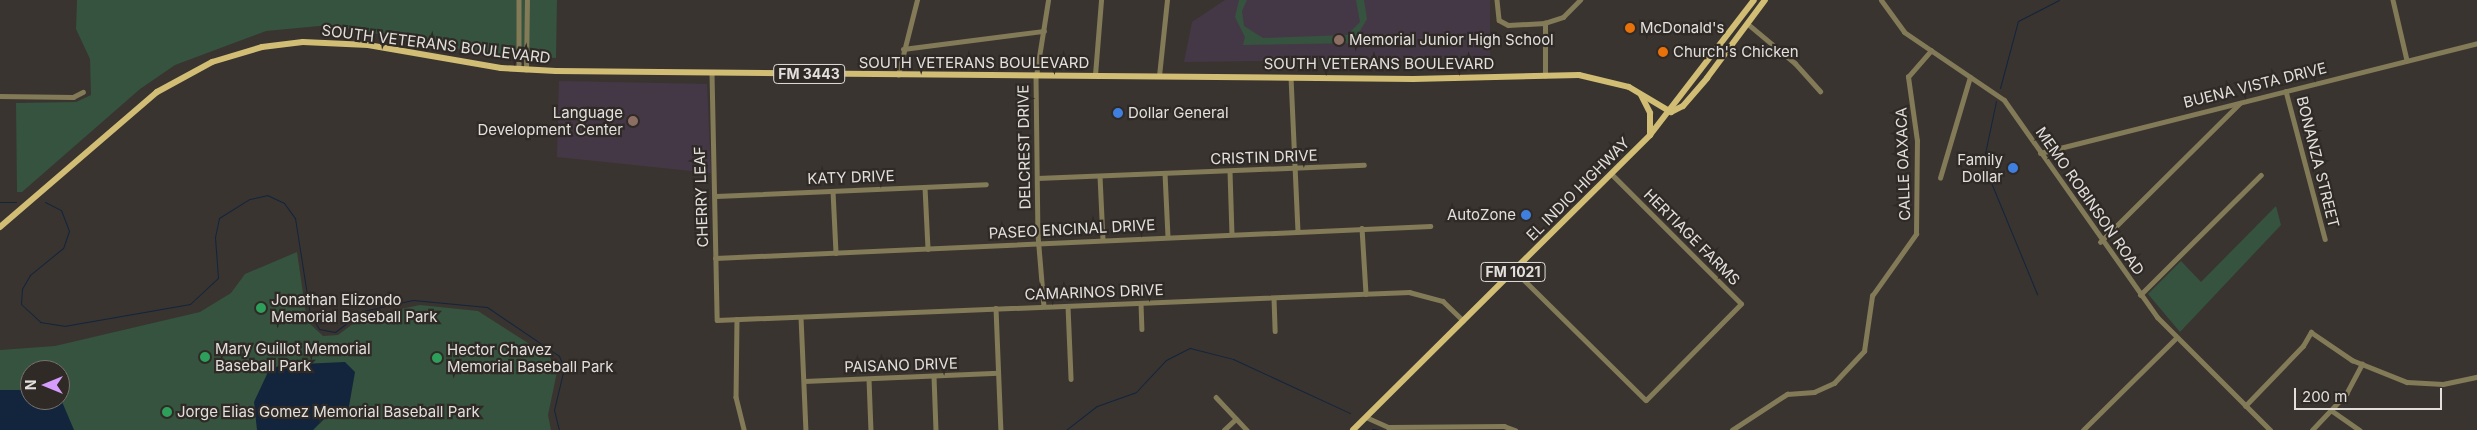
<!DOCTYPE html>
<html>
<head>
<meta charset="utf-8">
<style>
	body { margin:0 }
	#map { position:relative; width:2477px; height:430px; overflow:hidden; background:#393430; font-family:Inter,sans-serif }
	div>[style] { position:absolute }
	.education>* { inset:0; background:#453846 }
	.green>* { inset:0; background:#35533e }
	.water>* { inset:0; background:#12253d }
	.stream>* { height:1px; margin:-0.5px; padding:0 0.5px; transform-origin:0.5px; border-radius:0.5px; background:#12253d }
	.minor>* { height:4.5px; margin:-2.25px; padding:0 2.25px; transform-origin:2.25px; border-radius:2.25px; background:#837a57 }
	.tertiary>* { height:5px; margin:-2.5px; padding:0 2.5px; transform-origin:2.5px; border-radius:2.5px; background:#837a57 }
	.primary>* { height:6px; margin:-3px; padding:0 3px; transform-origin:3px; border-radius:3px; background:#d1bd74 }
	.dots>* { width:14px; height:14px; translate:-50% -50%; box-sizing:border-box; border:2px solid #2f2a26; border-radius:50% }
	span { translate:-50% -50%; white-space:nowrap; text-align:center; line-height:1.15; -webkit-text-stroke:4.5px #2f2a26; paint-order:stroke }
	.shield-label span { padding:1px 4px; background:#2f2a26; border:1px solid; border-radius:4px; -webkit-text-stroke-width:0 }
	.shield-label { font-size:14px; color:#e2dfdc; font-weight:700 }
	.poi-label { font-size:15px; color:#e2dfdc }
	.left { translate:0 -50%; text-align:left }
	.right { translate:-100% -50%; text-align:right }
	.street-label { font-size:15px; color:#e2dfdc }
	.north { position:absolute; left:20px; top:360px; width:50px; height:50px; box-sizing:border-box; background:#2f2a26; border:1px solid #77726f; border-radius:50%; rotate:270deg; font-size:14px; font-weight:700; line-height:20px; text-align:center; color:#e2dfdc }
	.north::after { content:''; display:block; margin:auto; width:18px; height:22px; background:#d59cfb; clip-path:polygon(50% 0,100% 100%,50% 72%,0 100%) }
	.scale { position:absolute; left:2294px; top:388px; width:148px; height:22px; box-sizing:border-box; border:2px solid #e2dfdc; border-top:0; padding-left:6px; font-size:15px; line-height:18px; white-space:nowrap; color:#e2dfdc; -webkit-text-stroke:4px #2f2a26; paint-order:stroke }
</style>
</head>
<body>
<div id="map">
	<div class="education">
		<div style="clip-path:polygon(1225px 0,1490px 0,1490px 58px,1184px 62px,1192px 22px)"></div>
		<div style="clip-path:polygon(559px 81px,707px 84px,711px 173px,557px 157px)"></div>
	</div>
	<div class="green">
		<div style="clip-path:polygon(77px 0,557px 0,556px 58px,478px 53px,330px 25px,266px 31px,175px 65px,140px 89px,22px 192px,17px 192px,16px 103px,76px 102px,91px 95px,90px 59px,76px 29px)"></div>
		<div style="clip-path:polygon(1239px 0,1247px 0,1242px 11px,1244px 26px,1263px 38px,1347px 35px,1360px 22px,1356px 0,1364px 0,1367px 19px,1357px 36px,1360px 43px,1243px 45px,1245px 37px,1235px 17px)"></div>
		<div style="clip-path:polygon(2276px 206px,2281px 225px,2180px 332px,2148px 294px,2181px 261px,2201px 282px)"></div>
		<div style="clip-path:polygon(evenodd,297px 252px,307px 321px,323px 336px,338px 335px,362px 317px,420px 305px,478px 311px,550px 357px,557px 372px,548px 415px,551px 430px,0 430px,0 350px,55px 346px,200px 312px,231px 293px,245px 274px,297px 252px,30px 370px,60px 370px,60px 400px,30px 400px,30px 370px)"></div>
	</div>
	<div class="water">
		<div style="clip-path:polygon(345px 362px,355px 372px,348px 412px,325px 418px,313px 430px,257px 430px,254px 402px,268px 372px,280px 365px)"></div>
		<div style="clip-path:polygon(0 390px,30px 390px,30px 400px,60px 397px,74px 430px,0 430px)"></div>
	</div>
	<div class="stream">
		<div style="left:2000px;top:88px;width:69px;rotate:-75deg"></div>
		<div style="left:2018px;top:21px;width:46px;rotate:-27.1deg"></div>
		<div style="left:1996px;top:101px;width:63px;rotate:101.8deg"></div>
		<div style="left:1983px;top:163px;width:142px;rotate:67.6deg"></div>
		<div style="left:0;top:202px;width:16px"></div>
		<div style="left:45px;top:202px;width:18px;rotate:27deg"></div>
		<div style="left:61px;top:210px;width:22px;rotate:69deg"></div>
		<div style="left:69px;top:231px;width:18px;rotate:109deg"></div>
		<div style="left:63px;top:248px;width:43px;rotate:140.7deg"></div>
		<div style="left:30px;top:275px;width:16px;rotate:120deg"></div>
		<div style="left:22px;top:289px;width:15px;rotate:94deg"></div>
		<div style="left:21px;top:304px;width:26px;rotate:43deg"></div>
		<div style="left:40px;top:322px;width:24px;rotate:9deg"></div>
		<div style="left:64px;top:326px;width:128px;rotate:-9.9deg"></div>
		<div style="left:190px;top:304px;width:38px;rotate:-43deg"></div>
		<div style="left:218px;top:278px;width:41px;rotate:-94.2deg"></div>
		<div style="left:215px;top:237px;width:19px;rotate:-78deg"></div>
		<div style="left:219px;top:218px;width:36px;rotate:-32deg"></div>
		<div style="left:250px;top:199px;width:17px;rotate:-13deg"></div>
		<div style="left:267px;top:195px;width:19px;rotate:25deg"></div>
		<div style="left:284px;top:203px;width:19px;rotate:54deg"></div>
		<div style="left:295px;top:218px;width:97px;rotate:81.1deg"></div>
		<div style="left:310px;top:314px;width:17px;rotate:59deg"></div>
		<div style="left:319px;top:329px;width:16px;rotate:11deg"></div>
		<div style="left:335px;top:332px;width:35px;rotate:-37deg"></div>
		<div style="left:363px;top:311px;width:51px;rotate:-12.4deg"></div>
		<div style="left:413px;top:300px;width:74px;rotate:5.4deg"></div>
		<div style="left:487px;top:307px;width:87px;rotate:34.2deg"></div>
		<div style="left:559px;top:356px;width:13px;rotate:67deg"></div>
		<div style="left:564px;top:368px;width:43px;rotate:103.4deg"></div>
		<div style="left:554px;top:410px;width:21px;rotate:76deg"></div>
		<div style="left:1372px;top:429px;width:8px;rotate:7deg"></div>
		<div style="left:1066px;top:430px;width:39px;rotate:-38deg"></div>
		<div style="left:1097px;top:406px;width:41px;rotate:-19.7deg"></div>
		<div style="left:1136px;top:392px;width:44px;rotate:-46.8deg"></div>
		<div style="left:1166px;top:360px;width:27px;rotate:-27deg"></div>
		<div style="left:1190px;top:348px;width:44px;rotate:14.3deg"></div>
		<div style="left:1233px;top:359px;width:129px;rotate:24.8deg"></div>
	</div>
	<div class="minor">
		<div style="left:519px;top:0;width:69px;rotate:90deg"></div>
		<div style="left:1497px;top:0;width:20px;rotate:84deg"></div>
		<div style="left:1499px;top:20px;width:10px;rotate:29deg"></div>
		<div style="left:1508px;top:25px;width:37px;rotate:-3deg"></div>
		<div style="left:1545px;top:23px;width:19px;rotate:-18deg"></div>
		<div style="left:1563px;top:17px;width:24px;rotate:-45deg"></div>
		<div style="left:2393px;top:0;width:62px;rotate:76.9deg"></div>
		<div style="left:1748px;top:24px;width:61px;rotate:39.7deg"></div>
		<div style="left:1795px;top:63px;width:38px;rotate:48deg"></div>
		<div style="left:903px;top:49px;width:142px;rotate:-7.3deg"></div>
		<div style="left:526px;top:70px;width:70px;rotate:-89.2deg"></div>
		<div style="left:712px;top:73px;width:247px;rotate:88.8deg"></div>
		<div style="left:717px;top:320px;width:693px;rotate:-2.32deg"></div>
		<div style="left:1409px;top:292px;width:35px;rotate:15deg"></div>
		<div style="left:1443px;top:301px;width:28px;rotate:44deg"></div>
		<div style="left:898px;top:75px;width:77px;rotate:-75.8deg"></div>
		<div style="left:1095px;top:75px;width:75px;rotate:-85.4deg"></div>
		<div style="left:1036px;top:76px;width:159px;rotate:89.3deg"></div>
		<div style="left:1038px;top:235px;width:71px;rotate:85.2deg"></div>
		<div style="left:1159px;top:76px;width:76px;rotate:-84deg"></div>
		<div style="left:1545px;top:76px;width:53px;rotate:-90deg"></div>
		<div style="left:1291px;top:77px;width:154px;rotate:87.4deg"></div>
		<div style="left:2286px;top:91px;width:153px;rotate:75.2deg"></div>
		<div style="left:0;top:96px;width:73px;rotate:0.8deg"></div>
		<div style="left:73px;top:97px;width:11px;rotate:-27deg"></div>
		<div style="left:2040px;top:153px;width:451px;rotate:-14.1deg"></div>
		<div style="left:1230px;top:171px;width:63px;rotate:88.2deg"></div>
		<div style="left:1165px;top:173px;width:63px;rotate:87.3deg"></div>
		<div style="left:1100px;top:176px;width:63px;rotate:87.3deg"></div>
		<div style="left:1037px;top:178px;width:327px;rotate:-2.3deg"></div>
		<div style="left:1940px;top:178px;width:105px;rotate:-73.5deg"></div>
		<div style="left:925px;top:187px;width:62px;rotate:87.2deg"></div>
		<div style="left:833px;top:191px;width:62px;rotate:87.2deg"></div>
		<div style="left:716px;top:196px;width:270px;rotate:-2.5deg"></div>
		<div style="left:1362px;top:228px;width:66px;rotate:86.5deg"></div>
		<div style="left:2100px;top:242px;width:197px;rotate:-44.8deg"></div>
		<div style="left:715px;top:258px;width:716px;rotate:-2.56deg"></div>
		<div style="left:1514px;top:270px;width:185px;rotate:44.6deg"></div>
		<div style="left:1646px;top:400px;width:135px;rotate:-45.3deg"></div>
		<div style="left:1741px;top:304px;width:184px;rotate:-135deg"></div>
		<div style="left:2140px;top:295px;width:170px;rotate:-44.8deg"></div>
		<div style="left:1274px;top:298px;width:33px;rotate:88deg"></div>
		<div style="left:1141px;top:303px;width:26px;rotate:88deg"></div>
		<div style="left:1068px;top:306px;width:73px;rotate:87.6deg"></div>
		<div style="left:996px;top:308px;width:122px;rotate:87.7deg"></div>
		<div style="left:801px;top:317px;width:113px;rotate:87.5deg"></div>
		<div style="left:737px;top:319px;width:78px;rotate:90.7deg"></div>
		<div style="left:736px;top:397px;width:34px;rotate:76deg"></div>
		<div style="left:934px;top:376px;width:54px;rotate:87.9deg"></div>
		<div style="left:869px;top:379px;width:51px;rotate:87.8deg"></div>
		<div style="left:804px;top:381px;width:194px;rotate:-2.4deg"></div>
		<div style="left:1216px;top:397px;width:45px;rotate:46.8deg"></div>
		<div style="left:2245px;top:406px;width:83px;rotate:-46deg"></div>
		<div style="left:2303px;top:346px;width:16px;rotate:-60deg"></div>
		<div style="left:2311px;top:332px;width:50px;rotate:34.3deg"></div>
		<div style="left:2352px;top:360px;width:59px;rotate:21.8deg"></div>
		<div style="left:2407px;top:382px;width:36px;rotate:3deg"></div>
		<div style="left:2443px;top:384px;width:35px;rotate:-12deg"></div>
		<div style="left:2331px;top:410px;width:35px;rotate:35deg"></div>
		<div style="left:1366px;top:417px;width:24px;rotate:24deg"></div>
		<div style="left:1388px;top:427px;width:116px;rotate:-0.5deg"></div>
		<div style="left:1504px;top:426px;width:12px;rotate:20deg"></div>
		<div style="left:1224px;top:430px;width:16px;rotate:-43deg"></div>
		<div style="left:1732px;top:430px;width:66px;rotate:-33.2deg"></div>
		<div style="left:1787px;top:394px;width:27px;rotate:-4deg"></div>
		<div style="left:1814px;top:392px;width:22px;rotate:-24deg"></div>
		<div style="left:1834px;top:383px;width:44px;rotate:-46.8deg"></div>
		<div style="left:1864px;top:351px;width:56px;rotate:-81.7deg"></div>
		<div style="left:1872px;top:296px;width:76px;rotate:-54.6deg"></div>
		<div style="left:1916px;top:234px;width:93px;rotate:-89.4deg"></div>
		<div style="left:1917px;top:141px;width:65px;rotate:-98deg"></div>
		<div style="left:1908px;top:77px;width:35px;rotate:-49deg"></div>
		<div style="left:2083px;top:430px;width:131px;rotate:-44.7deg"></div>
		<div style="left:2312px;top:430px;width:50px;rotate:-46.6deg"></div>
		<div style="left:2346px;top:394px;width:34px;rotate:-62deg"></div>
	</div>
	<div class="tertiary">
		<div style="left:1881px;top:0;width:39px;rotate:54deg"></div>
		<div style="left:1904px;top:32px;width:121px;rotate:34.2deg"></div>
		<div style="left:2004px;top:100px;width:266px;rotate:54.8deg"></div>
		<div style="left:2157px;top:317px;width:160px;rotate:45deg"></div>
		<div style="left:1036px;top:76px;width:77px;rotate:-81deg"></div>
	</div>
	<div class="primary">
		<div style="left:1641px;top:95px;width:20px;rotate:63deg"></div>
		<div style="left:1650px;top:113px;width:22px;rotate:90deg"></div>
		<div style="left:1671px;top:112px;width:13px;rotate:-27deg"></div>
		<div style="left:1683px;top:106px;width:37px;rotate:-49deg"></div>
		<div style="left:1707px;top:78px;width:97px;rotate:-53.4deg"></div>
		<div style="left:0;top:227px;width:207px;rotate:-40.7deg"></div>
		<div style="left:157px;top:92px;width:63px;rotate:-28.6deg"></div>
		<div style="left:212px;top:62px;width:52px;rotate:-16.7deg"></div>
		<div style="left:262px;top:47px;width:41px;rotate:-7deg"></div>
		<div style="left:303px;top:42px;width:65px;rotate:2.6deg"></div>
		<div style="left:368px;top:45px;width:135px;rotate:9.8deg"></div>
		<div style="left:501px;top:68px;width:55px;rotate:3.1deg"></div>
		<div style="left:556px;top:71px;width:857px;rotate:0.53deg"></div>
		<div style="left:1413px;top:79px;width:166px;rotate:-1.4deg"></div>
		<div style="left:1579px;top:75px;width:51px;rotate:13.5deg"></div>
		<div style="left:1629px;top:87px;width:49px;rotate:30.8deg"></div>
		<div style="left:1353px;top:430px;width:419px;rotate:-44.8deg"></div>
		<div style="left:1650px;top:135px;width:170px;rotate:-52.4deg"></div>
	</div>
	<div class="dots">
		<div style="left:1630px;top:28px;background:#e8710a"></div>
		<div style="left:1339px;top:40px;background:#8d6e63"></div>
		<div style="left:1663px;top:52px;background:#e8710a"></div>
		<div style="left:1118px;top:113px;background:#3f7fe0"></div>
		<div style="left:633px;top:121px;background:#8d6e63"></div>
		<div style="left:2013px;top:168px;background:#3f7fe0"></div>
		<div style="left:1526px;top:215px;background:#3f7fe0"></div>
		<div style="left:261px;top:308px;background:#2e9e5b"></div>
		<div style="left:205px;top:357px;background:#2e9e5b"></div>
		<div style="left:437px;top:358px;background:#2e9e5b"></div>
		<div style="left:167px;top:412px;background:#2e9e5b"></div>
	</div>
	<div class="shield-label">
		<span style="left:809px;top:74px">FM 3443</span>
		<span style="left:1513px;top:272px">FM 1021</span>
	</div>
	<div class="poi-label">
		<span class="left" style="left:1640px;top:28px">McDonald's</span>
		<span class="left" style="left:1349px;top:40px">Memorial Junior High School</span>
		<span class="left" style="left:1673px;top:52px">Church's Chicken</span>
		<span class="right" style="left:623px;top:121px">Language<br>Development Center</span>
		<span class="left" style="left:1128px;top:113px">Dollar General</span>
		<span class="right" style="left:2003px;top:168px">Family<br>Dollar</span>
		<span class="right" style="left:1516px;top:215px">AutoZone</span>
		<span class="left" style="left:271px;top:308px">Jonathan Elizondo<br>Memorial Baseball Park</span>
		<span class="left" style="left:215px;top:357px">Mary Guillot Memorial<br>Baseball Park</span>
		<span class="left" style="left:447px;top:358px">Hector Chavez<br>Memorial Baseball Park</span>
		<span class="left" style="left:177px;top:412px">Jorge Elias Gomez Memorial Baseball Park</span>
	</div>
	<div class="street-label">
		<span style="left:436px;top:44px;rotate:7deg">SOUTH VETERANS BOULEVARD</span>
		<span style="left:974px;top:63px">SOUTH VETERANS BOULEVARD</span>
		<span style="left:1379px;top:64px">SOUTH VETERANS BOULEVARD</span>
		<span style="left:2255px;top:85px;rotate:-14deg">BUENA VISTA DRIVE</span>
		<span style="left:1024px;top:147px;rotate:-91deg">DELCREST DRIVE</span>
		<span style="left:1264px;top:157px;rotate:-2deg">CRISTIN DRIVE</span>
		<span style="left:2318px;top:162px;rotate:76deg">BONANZA STREET</span>
		<span style="left:1903px;top:164px;rotate:-92deg">CALLE OAXACA</span>
		<span style="left:851px;top:177px;rotate:-2deg">KATY DRIVE</span>
		<span style="left:1578px;top:189px;rotate:-45deg">EL INDIO HIGHWAY</span>
		<span style="left:701px;top:197px;rotate:-92deg">CHERRY LEAF</span>
		<span style="left:2090px;top:201px;rotate:55deg">MEMO ROBINSON ROAD</span>
		<span style="left:1072px;top:229px;rotate:-3deg">PASEO ENCINAL DRIVE</span>
		<span style="left:1692px;top:237px;rotate:45deg">HERTIAGE FARMS</span>
		<span style="left:1094px;top:292px;rotate:-2deg">CAMARINOS DRIVE</span>
		<span style="left:901px;top:365px;rotate:-2deg">PAISANO DRIVE</span>
	</div>
	<div class="north">N</div>
	<div class="scale">200 m</div>
</div>
</body>
</html>
